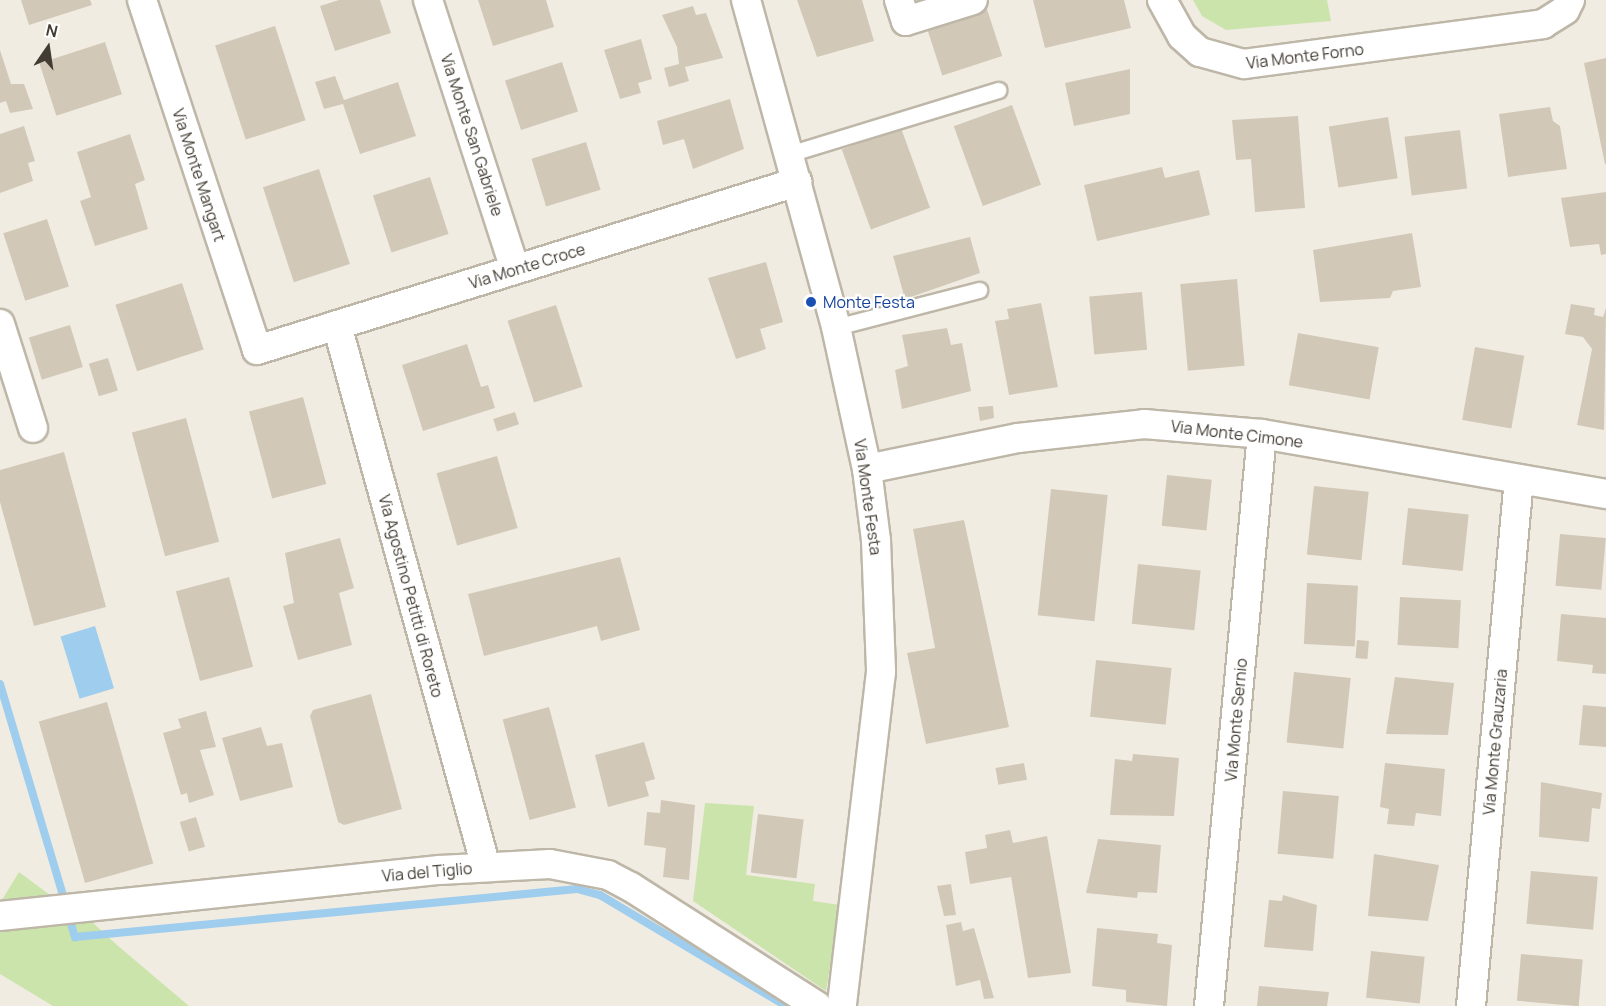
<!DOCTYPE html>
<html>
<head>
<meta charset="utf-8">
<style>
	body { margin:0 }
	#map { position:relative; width:1606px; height:1006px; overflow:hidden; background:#f1ece2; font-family:Manrope,sans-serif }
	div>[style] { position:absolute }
	.green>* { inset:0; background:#cbe4ab }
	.water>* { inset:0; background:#9fcded; transform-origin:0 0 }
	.stream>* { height:8px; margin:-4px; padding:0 4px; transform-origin:4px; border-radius:4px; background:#9fcded }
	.building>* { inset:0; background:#d2c8b8; transform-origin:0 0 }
	.roads { filter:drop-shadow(2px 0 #beb7a8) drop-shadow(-2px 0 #beb7a8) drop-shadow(0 2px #beb7a8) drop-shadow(0 -2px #beb7a8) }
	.service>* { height:15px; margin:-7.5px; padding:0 7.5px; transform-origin:7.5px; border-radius:7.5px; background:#fff }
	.minor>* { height:28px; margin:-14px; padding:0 14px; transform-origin:14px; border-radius:14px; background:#fff }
	.dots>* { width:16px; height:16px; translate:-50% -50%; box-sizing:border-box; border:3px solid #fff; border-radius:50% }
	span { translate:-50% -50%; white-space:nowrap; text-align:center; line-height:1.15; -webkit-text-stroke:4.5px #fff; paint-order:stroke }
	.street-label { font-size:16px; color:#423c33 }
	.transit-label { font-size:16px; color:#164399 }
	.left { translate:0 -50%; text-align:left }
	.north { position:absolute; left:18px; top:18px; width:60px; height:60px; -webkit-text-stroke:4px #fff; paint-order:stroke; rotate:13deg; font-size:16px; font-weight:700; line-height:24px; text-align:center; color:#423c33 }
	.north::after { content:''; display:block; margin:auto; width:21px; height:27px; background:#423c33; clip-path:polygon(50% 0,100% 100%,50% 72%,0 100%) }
</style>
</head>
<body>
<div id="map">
	<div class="green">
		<div style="clip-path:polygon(1193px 0,1327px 0,1331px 21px,1226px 30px,1202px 16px)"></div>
		<div style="clip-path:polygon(705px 803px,754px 806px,746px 875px,815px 884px,813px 901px,840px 905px,826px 991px,693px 901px)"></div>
		<div style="clip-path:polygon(19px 872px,54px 898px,0 903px)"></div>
		<div style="clip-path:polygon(92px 922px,117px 945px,189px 1006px,53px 1006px,0 974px,0 929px)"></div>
	</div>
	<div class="water">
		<div style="left:95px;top:626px;width:65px;height:36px;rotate:73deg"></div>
	</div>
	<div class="stream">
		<div style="left:0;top:684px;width:224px;rotate:73.4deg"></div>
		<div style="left:71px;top:924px;width:14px;rotate:73deg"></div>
		<div style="left:75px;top:937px;width:504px;rotate:-5.46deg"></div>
		<div style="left:577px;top:889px;width:24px;rotate:15deg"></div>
		<div style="left:600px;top:895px;width:217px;rotate:30.8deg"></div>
	</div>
	<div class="building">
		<div style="clip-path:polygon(21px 0,90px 0,92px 5px,29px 25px)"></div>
		<div style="clip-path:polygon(339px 0,380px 0,391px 33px,335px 51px,320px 6px)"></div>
		<div style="clip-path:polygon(478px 0,546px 0,554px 27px,493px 46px)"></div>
		<div style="clip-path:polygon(797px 0,862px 0,874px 41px,817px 57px)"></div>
		<div style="left:984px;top:0;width:59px;height:63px;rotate:72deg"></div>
		<div style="clip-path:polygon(1033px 0,1124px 0,1131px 28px,1045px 48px)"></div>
		<div style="clip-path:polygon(693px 6px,696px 15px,706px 13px,723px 58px,685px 67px,689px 81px,669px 87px,664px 68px,679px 64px,677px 47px,662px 15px)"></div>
		<div style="left:275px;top:26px;width:99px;height:63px;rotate:72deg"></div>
		<div style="clip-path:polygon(641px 39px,652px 79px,638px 83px,641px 93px,620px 99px,604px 50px)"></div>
		<div style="left:105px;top:42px;width:55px;height:69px;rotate:72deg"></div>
		<div style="clip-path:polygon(0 50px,11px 84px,24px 84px,33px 109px,10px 113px,6px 101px,0 103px)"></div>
		<div style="clip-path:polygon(1606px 58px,1606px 164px,1605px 164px,1584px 63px)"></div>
		<div style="left:562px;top:62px;width:52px;height:60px;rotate:72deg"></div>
		<div style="clip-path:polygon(1130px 69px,1130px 114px,1074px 126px,1065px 83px)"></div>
		<div style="clip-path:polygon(335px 76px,344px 100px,398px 82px,416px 136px,360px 154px,343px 104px,324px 109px,315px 82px)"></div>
		<div style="clip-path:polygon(730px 99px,744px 149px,693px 169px,684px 139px,663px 145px,657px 121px)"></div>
		<div style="left:1012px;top:105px;width:85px;height:62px;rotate:70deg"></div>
		<div style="clip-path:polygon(1550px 107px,1553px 121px,1560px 126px,1567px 169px,1508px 177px,1499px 114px)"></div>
		<div style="clip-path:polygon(1298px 116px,1305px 208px,1255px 212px,1251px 159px,1236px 160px,1232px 120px)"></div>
		<div style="left:1388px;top:117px;width:62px;height:60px;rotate:81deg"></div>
		<div style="clip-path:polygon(24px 126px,35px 161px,28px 163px,33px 181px,0 193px,0 134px)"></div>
		<div style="left:901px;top:128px;width:85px;height:63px;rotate:70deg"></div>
		<div style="left:1460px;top:130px;width:59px;height:56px;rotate:83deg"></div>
		<div style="clip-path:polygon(130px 134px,145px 180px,135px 184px,148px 229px,95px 246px,80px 201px,91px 197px,77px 152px)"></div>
		<div style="left:586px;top:142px;width:50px;height:57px;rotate:73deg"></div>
		<div style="clip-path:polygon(1162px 167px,1165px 178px,1199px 170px,1210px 215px,1097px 241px,1084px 185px)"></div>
		<div style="left:319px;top:169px;width:100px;height:59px;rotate:72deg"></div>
		<div style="left:430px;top:177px;width:60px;height:60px;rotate:72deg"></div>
		<div style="clip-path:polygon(1606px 192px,1606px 254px,1601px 255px,1599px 244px,1570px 247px,1561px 198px)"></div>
		<div style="left:47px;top:219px;width:71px;height:46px;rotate:72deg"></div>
		<div style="clip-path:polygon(1412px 233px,1421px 287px,1393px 291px,1390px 298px,1320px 302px,1313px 250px)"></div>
		<div style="clip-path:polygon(970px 237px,980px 273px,905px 299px,893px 256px)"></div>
		<div style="clip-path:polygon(766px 262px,783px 322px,760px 329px,766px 349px,736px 359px,708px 278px)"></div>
		<div style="left:1237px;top:279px;width:87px;height:57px;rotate:85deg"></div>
		<div style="left:182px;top:283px;width:70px;height:70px;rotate:72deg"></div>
		<div style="left:1142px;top:292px;width:58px;height:53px;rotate:85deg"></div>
		<div style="clip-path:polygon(1041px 303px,1058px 387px,1009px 395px,995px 321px,1009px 319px,1007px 309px)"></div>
		<div style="clip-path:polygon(1571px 304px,1595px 308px,1594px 315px,1603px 317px,1606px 308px,1604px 430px,1577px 425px,1592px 349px,1583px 337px,1565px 334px)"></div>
		<div style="left:556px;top:305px;width:86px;height:51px;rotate:72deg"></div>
		<div style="left:70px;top:325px;width:44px;height:43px;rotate:73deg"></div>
		<div style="clip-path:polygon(947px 328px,951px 345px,962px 343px,971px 391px,902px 409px,895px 370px,908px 366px,902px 335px)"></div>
		<div style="left:1298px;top:333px;width:82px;height:53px;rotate:10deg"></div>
		<div style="clip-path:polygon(467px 344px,481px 387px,488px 385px,495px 408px,423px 431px,402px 365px)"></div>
		<div style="left:1475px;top:347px;width:50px;height:74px;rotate:10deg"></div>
		<div style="left:108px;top:358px;width:34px;height:20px;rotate:73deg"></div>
		<div style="left:303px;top:397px;width:90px;height:56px;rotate:75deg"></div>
		<div style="clip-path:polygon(993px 406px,994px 418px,980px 421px,978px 407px)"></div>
		<div style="left:515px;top:412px;width:13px;height:23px;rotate:72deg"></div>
		<div style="left:186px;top:418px;width:128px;height:56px;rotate:75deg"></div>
		<div style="clip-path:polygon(64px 452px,106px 607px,34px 626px,0 502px,0 470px)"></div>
		<div style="left:497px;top:456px;width:75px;height:63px;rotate:74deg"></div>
		<div style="left:1167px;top:475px;width:45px;height:51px;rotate:6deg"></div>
		<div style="left:1314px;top:486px;width:55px;height:69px;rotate:6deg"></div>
		<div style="left:1051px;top:489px;width:57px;height:127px;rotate:6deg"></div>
		<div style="left:1408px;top:508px;width:61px;height:57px;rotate:6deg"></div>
		<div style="clip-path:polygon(964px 520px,1009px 727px,926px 744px,907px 653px,935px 648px,913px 529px)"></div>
		<div style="left:1560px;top:534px;width:46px;height:52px;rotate:5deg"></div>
		<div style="clip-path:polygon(340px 538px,354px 588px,339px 593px,352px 645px,298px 660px,283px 606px,294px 603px,285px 553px)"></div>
		<div style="clip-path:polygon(620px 557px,640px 630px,601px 641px,597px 626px,484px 656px,468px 594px)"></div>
		<div style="left:1138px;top:564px;width:63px;height:60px;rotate:6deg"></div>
		<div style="left:229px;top:577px;width:93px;height:55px;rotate:75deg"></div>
		<div style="left:1307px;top:583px;width:51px;height:61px;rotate:3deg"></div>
		<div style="left:1400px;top:597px;width:61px;height:48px;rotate:3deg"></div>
		<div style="clip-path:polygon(1561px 614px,1606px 618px,1606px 674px,1592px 673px,1593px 665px,1557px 661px)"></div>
		<div style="left:1357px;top:640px;width:12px;height:18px;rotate:5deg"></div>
		<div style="left:1096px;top:660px;width:76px;height:57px;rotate:6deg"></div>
		<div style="left:1294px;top:672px;width:57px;height:71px;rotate:6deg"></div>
		<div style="clip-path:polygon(1395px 677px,1454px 683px,1448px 735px,1386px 734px)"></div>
		<div style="clip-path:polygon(371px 694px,402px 809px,344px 825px,338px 822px,310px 716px,313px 710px)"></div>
		<div style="left:107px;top:702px;width:168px;height:71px;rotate:74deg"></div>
		<div style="clip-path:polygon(1583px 705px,1606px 707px,1606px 747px,1579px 745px)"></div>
		<div style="left:549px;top:707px;width:104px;height:48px;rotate:75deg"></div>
		<div style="clip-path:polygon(206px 711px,216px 747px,200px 750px,214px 795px,189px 803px,187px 793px,181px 795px,163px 733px,181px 728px,178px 719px)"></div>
		<div style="clip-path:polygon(261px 727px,267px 746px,282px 743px,293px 787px,240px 801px,222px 738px)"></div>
		<div style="clip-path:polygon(644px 742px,655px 779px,645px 782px,649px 796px,608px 807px,595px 755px)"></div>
		<div style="clip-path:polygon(1133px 754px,1179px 758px,1174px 816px,1110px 815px,1115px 759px,1132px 761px)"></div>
		<div style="left:1024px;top:763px;width:17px;height:29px;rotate:80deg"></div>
		<div style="clip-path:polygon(1385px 763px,1445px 769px,1441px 816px,1416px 813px,1414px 826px,1387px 824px,1389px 809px,1380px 807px)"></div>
		<div style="clip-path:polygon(1541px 782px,1602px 793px,1600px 809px,1592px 808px,1589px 842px,1539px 837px)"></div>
		<div style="left:1283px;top:791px;width:56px;height:63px;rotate:5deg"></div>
		<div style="clip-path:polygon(661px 800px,695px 805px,689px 880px,663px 877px,666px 848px,644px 845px,647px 812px,660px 813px)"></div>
		<div style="left:758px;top:814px;width:46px;height:59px;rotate:7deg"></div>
		<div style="left:196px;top:817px;width:31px;height:17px;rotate:73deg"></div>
		<div style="clip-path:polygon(1010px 830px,1013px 843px,1047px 836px,1071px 973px,1028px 978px,1011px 877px,970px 884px,965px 852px,987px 848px,985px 835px)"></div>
		<div style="clip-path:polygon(1098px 839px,1161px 845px,1157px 893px,1138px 892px,1137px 898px,1086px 893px)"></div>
		<div style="clip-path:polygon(1374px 854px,1439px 865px,1428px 921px,1368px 916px)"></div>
		<div style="left:1531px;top:871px;width:67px;height:53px;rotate:5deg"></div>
		<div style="clip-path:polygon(951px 884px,956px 915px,944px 916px,937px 886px)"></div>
		<div style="clip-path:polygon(1283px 895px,1317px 905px,1313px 951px,1264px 947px,1269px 900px,1282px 901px)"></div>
		<div style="clip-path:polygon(961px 922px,963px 931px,974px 928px,994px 998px,984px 999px,980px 980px,956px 986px,946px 925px)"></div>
		<div style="clip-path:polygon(1097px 928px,1158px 934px,1157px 943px,1172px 945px,1167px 1006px,1126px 1002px,1126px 990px,1092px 986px)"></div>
		<div style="left:1371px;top:951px;width:54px;height:47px;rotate:6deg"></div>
		<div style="left:1521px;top:954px;width:62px;height:47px;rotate:5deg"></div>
		<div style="clip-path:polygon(1259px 986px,1329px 992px,1327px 1006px,1257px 1006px)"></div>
	</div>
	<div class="roads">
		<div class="service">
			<div style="left:789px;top:154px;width:219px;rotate:-17deg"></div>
			<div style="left:836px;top:327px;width:148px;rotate:-14.5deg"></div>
		</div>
		<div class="minor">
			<div style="left:142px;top:0;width:368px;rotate:71.8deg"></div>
			<div style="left:257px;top:350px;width:566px;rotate:-17.28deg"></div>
			<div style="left:428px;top:0;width:283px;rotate:72.1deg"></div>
			<div style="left:746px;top:0;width:339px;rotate:74.6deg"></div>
			<div style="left:836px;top:327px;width:145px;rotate:77.7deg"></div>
			<div style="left:867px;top:469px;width:72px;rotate:82.8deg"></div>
			<div style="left:876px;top:540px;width:132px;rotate:87.8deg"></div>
			<div style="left:881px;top:672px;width:336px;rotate:96.7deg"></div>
			<div style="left:899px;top:0;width:22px;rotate:72deg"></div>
			<div style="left:906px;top:21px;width:70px;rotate:-17.4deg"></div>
			<div style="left:1162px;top:0;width:41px;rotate:60.9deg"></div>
			<div style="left:1182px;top:36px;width:24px;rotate:42deg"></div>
			<div style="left:1200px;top:52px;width:46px;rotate:15.3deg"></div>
			<div style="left:1244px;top:64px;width:302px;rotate:-7.6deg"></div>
			<div style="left:1543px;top:24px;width:26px;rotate:-32deg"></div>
			<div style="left:1565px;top:10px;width:11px;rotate:-63deg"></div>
			<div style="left:0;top:324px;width:109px;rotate:72.4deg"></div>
			<div style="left:337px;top:325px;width:562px;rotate:74.63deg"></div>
			<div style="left:867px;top:469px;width:154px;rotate:-11.6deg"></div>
			<div style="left:1018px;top:438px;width:127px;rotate:-6.3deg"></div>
			<div style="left:1144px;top:424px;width:118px;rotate:4.8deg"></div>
			<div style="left:1262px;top:434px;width:349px;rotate:9.9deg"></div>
			<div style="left:0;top:916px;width:442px;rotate:-6deg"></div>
			<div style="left:440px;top:870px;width:110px;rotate:-3.1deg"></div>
			<div style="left:550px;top:864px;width:59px;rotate:10.7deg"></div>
			<div style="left:608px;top:875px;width:26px;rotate:28deg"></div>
			<div style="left:631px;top:887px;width:221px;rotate:32.6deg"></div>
			<div style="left:1209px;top:1006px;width:574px;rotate:-84.71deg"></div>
			<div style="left:1471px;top:1006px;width:529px;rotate:-84.8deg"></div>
		</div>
	</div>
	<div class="dots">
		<div style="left:811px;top:302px;background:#1a4fb4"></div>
	</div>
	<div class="street-label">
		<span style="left:1305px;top:56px;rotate:-7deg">Via Monte Forno</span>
		<span style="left:472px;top:135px;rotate:72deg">Via Monte San Gabriele</span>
		<span style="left:199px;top:175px;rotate:72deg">Via Monte Mangart</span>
		<span style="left:527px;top:266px;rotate:-17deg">Via Monte Croce</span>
		<span style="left:1237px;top:434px;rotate:7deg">Via Monte Cimone</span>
		<span style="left:868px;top:497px;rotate:82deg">Via Monte Festa</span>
		<span style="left:411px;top:596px;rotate:75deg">Via Agostino Petitti di Roreto</span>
		<span style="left:1236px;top:720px;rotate:-85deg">Via Monte Sernio</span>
		<span style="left:1495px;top:742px;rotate:-85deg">Via Monte Grauzaria</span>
		<span style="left:427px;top:872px;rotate:-5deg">Via del Tiglio</span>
	</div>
	<div class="transit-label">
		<span class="left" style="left:823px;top:302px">Monte Festa</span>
	</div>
	<div class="north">N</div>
</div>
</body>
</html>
